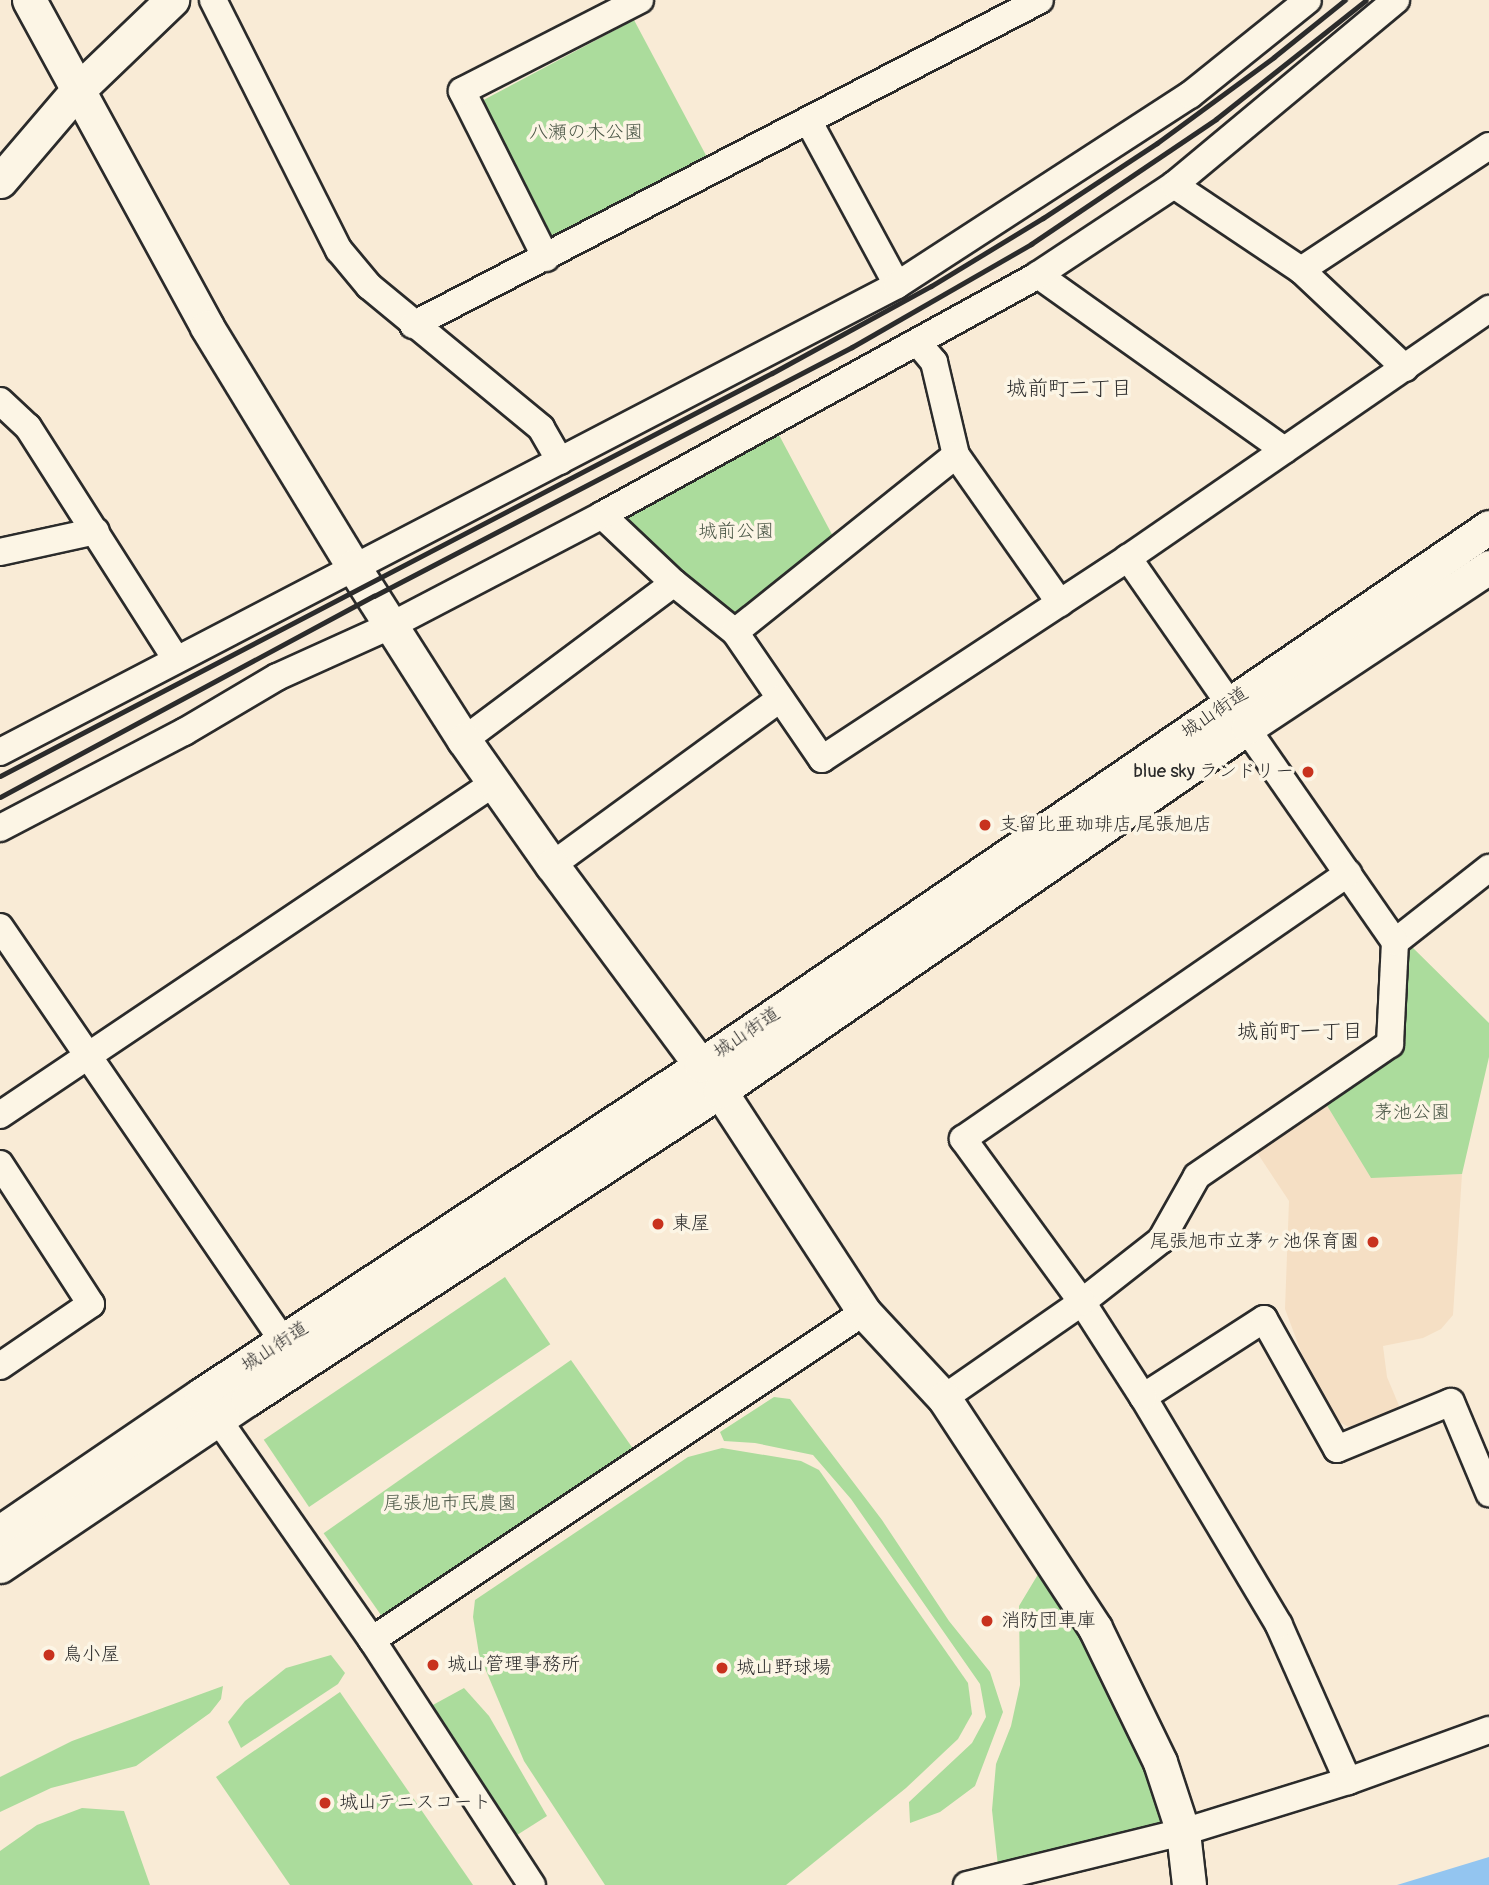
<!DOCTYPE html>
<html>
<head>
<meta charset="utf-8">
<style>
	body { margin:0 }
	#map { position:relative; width:1489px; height:1885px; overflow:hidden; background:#f9ebd6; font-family:Pangolin,"Klee One",sans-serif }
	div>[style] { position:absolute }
	.built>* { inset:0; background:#f5dfc4 }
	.green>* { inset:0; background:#abdc9c; transform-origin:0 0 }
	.water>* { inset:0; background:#93c5f0 }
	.roads { filter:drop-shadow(2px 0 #2b2b2b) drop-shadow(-2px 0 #2b2b2b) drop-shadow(0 2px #2b2b2b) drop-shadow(0 -2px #2b2b2b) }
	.minor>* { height:26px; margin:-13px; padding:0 13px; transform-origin:13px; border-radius:13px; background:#fcf5e5 }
	.tertiary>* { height:33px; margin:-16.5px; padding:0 16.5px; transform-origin:16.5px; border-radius:16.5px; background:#fcf5e5 }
	.rail>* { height:5px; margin:-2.5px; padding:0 2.5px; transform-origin:2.5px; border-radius:2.5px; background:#2b2b2b }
	.dots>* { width:19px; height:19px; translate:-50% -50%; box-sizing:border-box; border:4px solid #fcf5e5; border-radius:50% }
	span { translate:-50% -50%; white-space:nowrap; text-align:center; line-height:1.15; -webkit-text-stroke:7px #fcf5e5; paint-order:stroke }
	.park-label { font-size:19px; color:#4b5747 }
	.street-label { font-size:19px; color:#2b2b2b }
	.poi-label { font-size:19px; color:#2b2b2b }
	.right { translate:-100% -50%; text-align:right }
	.left { translate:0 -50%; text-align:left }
	.neighbourhood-label { font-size:21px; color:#2b2b2b }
</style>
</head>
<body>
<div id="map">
	<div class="built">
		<div style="clip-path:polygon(1323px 1099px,1371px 1177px,1462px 1174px,1453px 1315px,1441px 1329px,1423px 1338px,1383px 1346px,1387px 1377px,1400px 1408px,1349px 1427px,1337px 1421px,1303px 1357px,1285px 1309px,1289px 1201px,1252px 1145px)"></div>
	</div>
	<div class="green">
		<div style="left:634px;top:20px;width:157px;height:178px;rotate:62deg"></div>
		<div style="clip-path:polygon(779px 435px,835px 540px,732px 617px,617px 517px)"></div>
		<div style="clip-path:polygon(1408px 943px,1489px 1023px,1489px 1057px,1462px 1174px,1371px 1178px,1323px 1099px,1400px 1043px)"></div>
		<div style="left:505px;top:1277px;width:81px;height:291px;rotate:56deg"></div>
		<div style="left:571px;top:1360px;width:107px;height:302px;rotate:55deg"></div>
		<div style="clip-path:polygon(774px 1397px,790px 1399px,882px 1520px,949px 1621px,990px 1672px,1003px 1712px,975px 1786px,940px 1812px,910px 1823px,909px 1802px,972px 1743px,986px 1717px,980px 1684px,851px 1499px,813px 1455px,755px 1443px,724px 1441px,720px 1432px)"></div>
		<div style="clip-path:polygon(722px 1448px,801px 1461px,819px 1470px,968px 1683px,972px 1714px,958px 1739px,906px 1788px,786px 1885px,605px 1885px,524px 1761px,479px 1654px,473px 1617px,475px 1600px,688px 1457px)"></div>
		<div style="clip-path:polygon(1040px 1571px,1073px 1615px,1143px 1755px,1165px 1821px,998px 1866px,992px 1810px,996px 1764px,1011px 1726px,1020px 1685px,1019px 1606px)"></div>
		<div style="clip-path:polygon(331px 1655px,345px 1673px,338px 1684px,241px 1748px,228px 1722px,245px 1701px,286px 1668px)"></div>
		<div style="clip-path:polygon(223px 1686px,221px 1699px,210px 1713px,136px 1766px,51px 1788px,0 1812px,0 1777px,72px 1741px)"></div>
		<div style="clip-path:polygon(464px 1688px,489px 1716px,547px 1816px,517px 1835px,431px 1706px)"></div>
		<div style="clip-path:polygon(340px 1692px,473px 1885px,290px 1885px,216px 1777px)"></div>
		<div style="clip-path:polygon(82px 1808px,124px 1811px,150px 1885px,0 1885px,0 1851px,37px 1825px)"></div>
	</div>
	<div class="water">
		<div style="clip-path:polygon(1489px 1857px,1489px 1885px,1397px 1885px)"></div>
	</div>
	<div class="roads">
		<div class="minor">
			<div style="left:213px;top:0;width:280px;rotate:63.3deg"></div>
			<div style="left:339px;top:250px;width:47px;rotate:50.2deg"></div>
			<div style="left:369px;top:286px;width:223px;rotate:39.5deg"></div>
			<div style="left:541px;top:428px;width:38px;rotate:60deg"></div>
			<div style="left:809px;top:122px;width:185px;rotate:61.6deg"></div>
			<div style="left:1174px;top:185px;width:153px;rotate:33.8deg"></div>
			<div style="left:1301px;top:270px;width:143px;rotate:43.3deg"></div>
			<div style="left:546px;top:258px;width:187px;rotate:-116.7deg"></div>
			<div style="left:462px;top:91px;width:200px;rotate:-27.1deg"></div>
			<div style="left:1301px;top:270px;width:225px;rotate:-33.4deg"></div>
			<div style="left:1038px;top:275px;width:302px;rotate:35.4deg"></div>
			<div style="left:413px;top:325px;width:706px;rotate:-27.4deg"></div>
			<div style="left:918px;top:343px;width:25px;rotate:50deg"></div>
			<div style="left:934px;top:362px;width:96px;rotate:76.7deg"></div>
			<div style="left:956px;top:455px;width:181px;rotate:54.9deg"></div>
			<div style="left:0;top:401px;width:38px;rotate:43deg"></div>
			<div style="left:28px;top:427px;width:274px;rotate:57.5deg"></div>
			<div style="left:602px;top:515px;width:99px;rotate:43.4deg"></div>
			<div style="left:674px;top:583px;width:78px;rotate:38.8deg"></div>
			<div style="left:735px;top:632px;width:154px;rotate:55.6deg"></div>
			<div style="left:822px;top:759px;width:366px;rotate:-33.3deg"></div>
			<div style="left:1128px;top:558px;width:439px;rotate:-34.6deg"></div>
			<div style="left:0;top:552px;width:98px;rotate:-12.3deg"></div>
			<div style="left:735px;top:632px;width:283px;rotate:-38.7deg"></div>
			<div style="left:464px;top:740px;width:262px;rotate:-36.8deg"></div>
			<div style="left:0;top:752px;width:1011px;rotate:-27.5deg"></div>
			<div style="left:897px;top:285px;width:349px;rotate:-33deg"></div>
			<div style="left:1190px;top:95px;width:151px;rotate:-38.8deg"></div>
			<div style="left:0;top:828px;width:208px;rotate:-27.6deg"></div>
			<div style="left:184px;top:732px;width:108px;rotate:-30.6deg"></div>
			<div style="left:277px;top:677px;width:126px;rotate:-24.3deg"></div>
			<div style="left:392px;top:625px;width:237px;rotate:-27.6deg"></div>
			<div style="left:602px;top:515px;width:498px;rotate:-28.8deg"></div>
			<div style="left:1038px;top:275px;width:163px;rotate:-33.5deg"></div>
			<div style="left:1174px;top:185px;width:289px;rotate:-39.8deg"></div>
			<div style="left:552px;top:865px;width:282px;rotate:-36.1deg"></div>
			<div style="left:0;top:927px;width:501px;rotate:55.64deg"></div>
			<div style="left:1395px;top:942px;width:120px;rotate:-38.2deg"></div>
			<div style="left:0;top:1115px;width:595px;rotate:-33.9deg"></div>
			<div style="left:0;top:1164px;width:167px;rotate:57deg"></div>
			<div style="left:91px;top:1304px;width:110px;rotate:145.7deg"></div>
			<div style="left:1143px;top:1397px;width:144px;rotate:-32.8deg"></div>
			<div style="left:1264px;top:1319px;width:149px;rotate:60.7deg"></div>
			<div style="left:1337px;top:1449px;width:123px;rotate:-22.4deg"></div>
			<div style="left:1451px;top:1402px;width:99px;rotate:67.3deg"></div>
			<div style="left:944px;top:1398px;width:168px;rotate:-34.8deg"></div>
			<div style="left:1082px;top:1302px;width:100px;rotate:-38.1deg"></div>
			<div style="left:1161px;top:1240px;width:73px;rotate:-60.6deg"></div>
			<div style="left:1197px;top:1176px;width:234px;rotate:-34.4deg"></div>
			<div style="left:1390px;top:1044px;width:102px;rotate:-87.2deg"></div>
			<div style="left:1395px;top:942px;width:468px;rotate:-124.8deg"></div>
			<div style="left:208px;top:1405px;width:287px;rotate:55.1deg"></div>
			<div style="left:372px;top:1640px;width:293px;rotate:56.9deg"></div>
			<div style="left:372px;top:1640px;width:591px;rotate:-33.69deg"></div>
			<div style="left:1348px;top:1781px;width:171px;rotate:-113.9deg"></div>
			<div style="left:1279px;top:1625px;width:265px;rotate:-120.8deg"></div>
			<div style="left:1143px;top:1397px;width:113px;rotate:-122.7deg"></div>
			<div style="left:1082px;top:1302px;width:202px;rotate:-126.1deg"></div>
			<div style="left:963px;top:1139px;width:468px;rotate:-34.6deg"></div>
			<div style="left:967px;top:1885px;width:222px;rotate:-13.8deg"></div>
			<div style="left:1183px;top:1832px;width:173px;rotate:-17.2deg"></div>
			<div style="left:1348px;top:1781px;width:150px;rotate:-19.9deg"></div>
		</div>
		<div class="tertiary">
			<div style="left:29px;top:0;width:372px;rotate:61.4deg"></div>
			<div style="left:207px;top:327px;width:280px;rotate:58.6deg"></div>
			<div style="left:353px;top:566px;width:206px;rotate:57.5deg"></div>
			<div style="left:464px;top:740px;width:153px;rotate:54.9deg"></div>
			<div style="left:552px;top:865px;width:282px;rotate:53.4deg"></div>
			<div style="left:720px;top:1091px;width:264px;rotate:56.9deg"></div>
			<div style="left:864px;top:1312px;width:117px;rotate:47.1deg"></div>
			<div style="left:944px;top:1398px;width:275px;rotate:56.7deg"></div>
			<div style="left:1095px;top:1628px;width:149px;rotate:64.1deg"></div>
			<div style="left:1160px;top:1762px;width:74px;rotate:71.8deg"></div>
			<div style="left:1183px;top:1832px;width:53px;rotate:83.5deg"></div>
			<div style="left:0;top:181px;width:118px;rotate:-49.5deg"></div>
			<div style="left:77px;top:91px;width:132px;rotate:-43.8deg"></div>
			<div style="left:0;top:1532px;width:243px;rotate:-34.3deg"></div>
			<div style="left:201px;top:1395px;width:599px;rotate:-33.42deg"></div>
			<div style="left:701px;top:1065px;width:954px;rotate:-34.32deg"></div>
			<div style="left:0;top:1566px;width:299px;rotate:-34deg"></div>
			<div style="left:248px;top:1399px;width:564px;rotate:-33.13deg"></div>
			<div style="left:720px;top:1091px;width:641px;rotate:-34.58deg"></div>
			<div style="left:1248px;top:727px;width:289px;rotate:-33.6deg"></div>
		</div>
	</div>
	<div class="rail">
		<div style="left:0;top:776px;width:871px;rotate:-27.57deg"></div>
		<div style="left:772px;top:373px;width:181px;rotate:-28.7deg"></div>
		<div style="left:931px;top:286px;width:131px;rotate:-31.3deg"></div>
		<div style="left:1043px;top:218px;width:136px;rotate:-33.3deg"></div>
		<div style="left:1157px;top:143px;width:145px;rotate:-36.3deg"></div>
		<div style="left:1274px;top:57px;width:91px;rotate:-38.8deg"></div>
		<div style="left:0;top:797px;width:425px;rotate:-28.3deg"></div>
		<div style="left:374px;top:596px;width:539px;rotate:-27.52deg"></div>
		<div style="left:852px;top:347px;width:207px;rotate:-29.9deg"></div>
		<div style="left:1031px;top:244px;width:223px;rotate:-34deg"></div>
		<div style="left:1216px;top:119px;width:191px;rotate:-38.4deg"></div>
	</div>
	<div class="dots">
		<div style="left:1308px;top:772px;background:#c8321e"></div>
		<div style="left:985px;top:825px;background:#c8321e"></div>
		<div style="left:658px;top:1224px;background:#c8321e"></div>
		<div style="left:1373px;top:1242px;background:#c8321e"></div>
		<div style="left:987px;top:1621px;background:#c8321e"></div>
		<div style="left:49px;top:1655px;background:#c8321e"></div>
		<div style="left:433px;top:1665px;background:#c8321e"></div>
		<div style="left:722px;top:1668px;background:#c8321e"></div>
		<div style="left:325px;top:1803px;background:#c8321e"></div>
	</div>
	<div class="park-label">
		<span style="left:586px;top:133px">八瀬の木公園</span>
		<span style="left:736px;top:532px">城前公園</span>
		<span style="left:1412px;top:1113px">茅池公園</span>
		<span style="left:450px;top:1504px">尾張旭市民農園</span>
	</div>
	<div class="street-label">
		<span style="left:1215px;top:713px;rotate:-34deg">城山街道</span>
		<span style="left:747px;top:1033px;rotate:-34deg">城山街道</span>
		<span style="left:275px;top:1347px;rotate:-33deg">城山街道</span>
	</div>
	<div class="poi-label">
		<span class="right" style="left:1294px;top:772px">blue sky ランドリー</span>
		<span class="left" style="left:999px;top:825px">支留比亜珈琲店 尾張旭店</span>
		<span class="left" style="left:672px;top:1224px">東屋</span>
		<span class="right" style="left:1359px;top:1242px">尾張旭市立茅ヶ池保育園</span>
		<span class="left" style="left:1001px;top:1621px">消防団車庫</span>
		<span class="left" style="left:63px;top:1655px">鳥小屋</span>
		<span class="left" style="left:447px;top:1665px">城山管理事務所</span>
		<span class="left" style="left:736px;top:1668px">城山野球場</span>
		<span class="left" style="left:339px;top:1803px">城山テニスコート</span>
	</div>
	<div class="neighbourhood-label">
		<span style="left:1069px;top:389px">城前町二丁目</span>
		<span style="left:1300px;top:1032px">城前町一丁目</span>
	</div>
</div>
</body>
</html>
